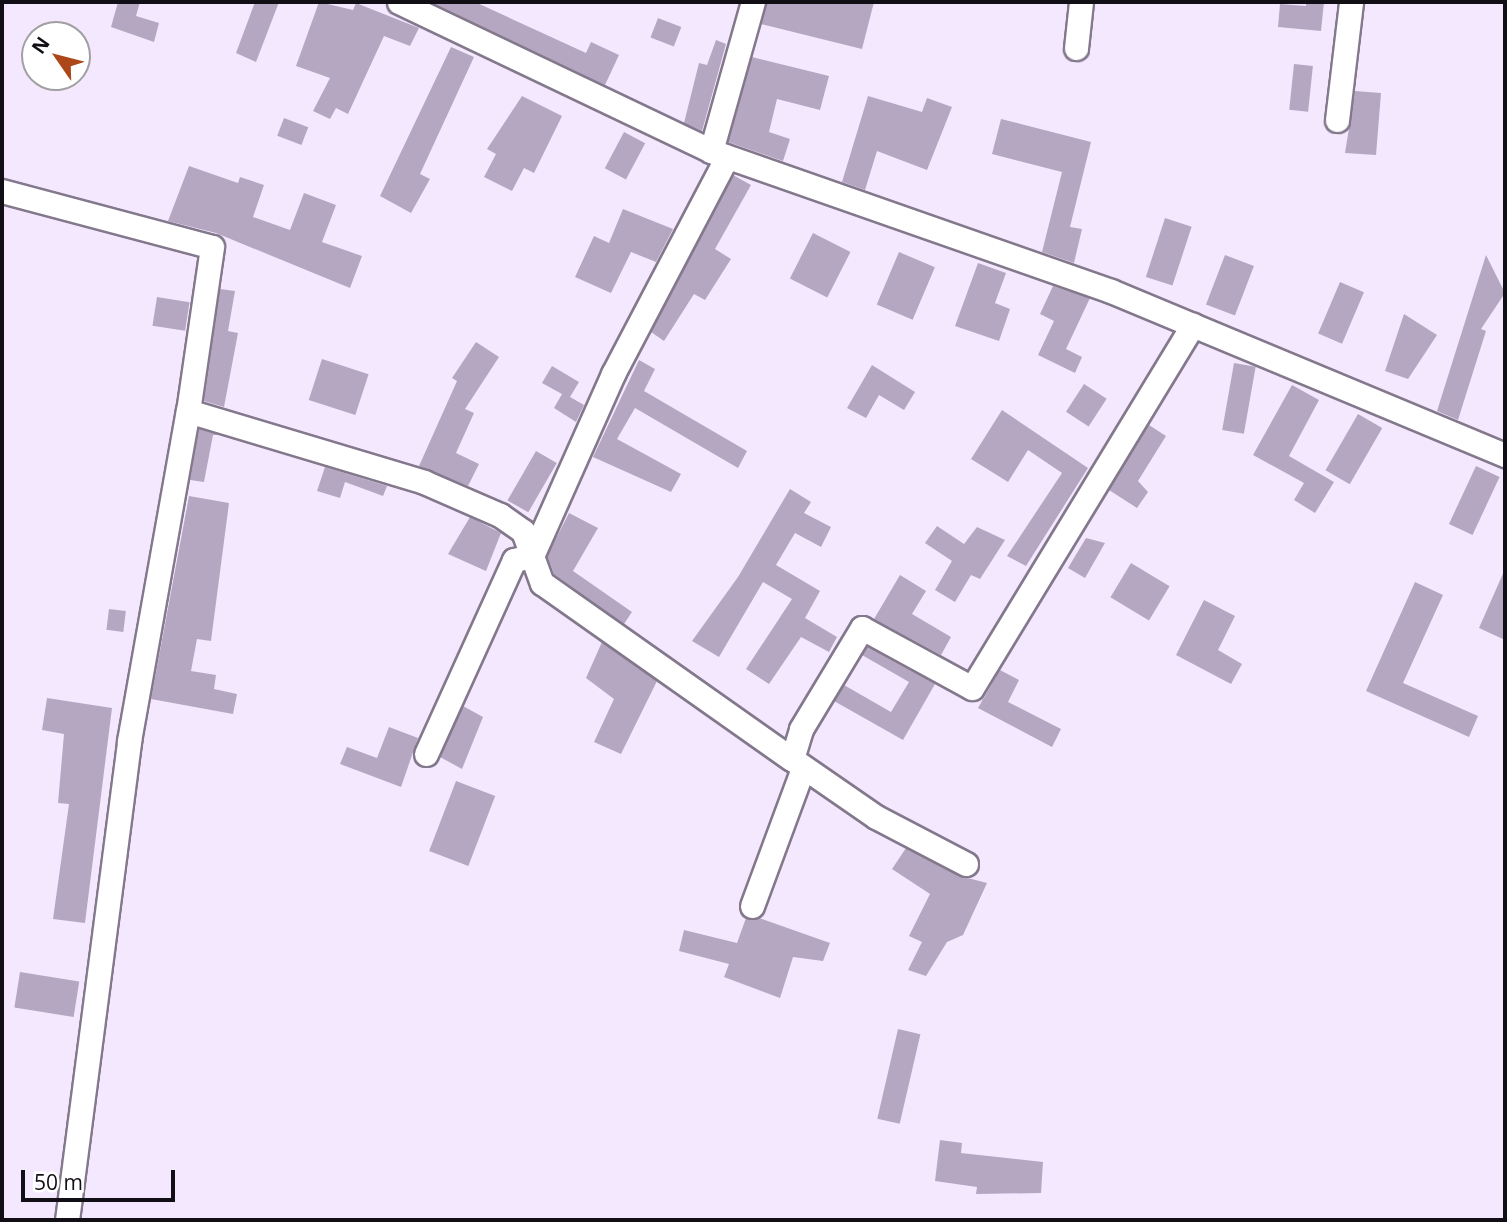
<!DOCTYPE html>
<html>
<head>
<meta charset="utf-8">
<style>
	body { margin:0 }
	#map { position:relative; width:1507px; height:1222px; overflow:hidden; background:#f4e8ff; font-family:"Open Sans",sans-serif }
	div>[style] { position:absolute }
	.building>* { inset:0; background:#b5a7c1; transform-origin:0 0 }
	.roads { filter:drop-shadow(2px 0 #83788c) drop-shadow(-2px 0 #83788c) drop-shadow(0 2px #83788c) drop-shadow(0 -2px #83788c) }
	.street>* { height:23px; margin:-11.5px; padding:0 11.5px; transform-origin:11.5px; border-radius:11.5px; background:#fff }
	span { translate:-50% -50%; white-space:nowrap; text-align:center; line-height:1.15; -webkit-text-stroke:5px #fff; paint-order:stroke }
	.frame { position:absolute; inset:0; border:4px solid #120e15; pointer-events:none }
	.north { position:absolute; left:21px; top:21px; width:70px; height:70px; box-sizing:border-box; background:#fff; border:2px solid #a09fa1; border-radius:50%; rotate:305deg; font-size:19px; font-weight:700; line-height:28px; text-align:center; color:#120e15 }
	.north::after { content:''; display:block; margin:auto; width:24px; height:32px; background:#ac4719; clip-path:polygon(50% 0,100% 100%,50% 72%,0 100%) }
	.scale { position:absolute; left:21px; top:1170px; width:154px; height:32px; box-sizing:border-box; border:4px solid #120e15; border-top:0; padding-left:9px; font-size:21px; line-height:24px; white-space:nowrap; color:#120e15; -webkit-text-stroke:5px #fff; paint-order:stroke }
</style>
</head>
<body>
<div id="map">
	<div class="building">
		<div style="clip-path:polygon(118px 2px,140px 2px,136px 16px,159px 23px,154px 42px,111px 27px)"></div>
		<div style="clip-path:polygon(255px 2px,279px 2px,256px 62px,236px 53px)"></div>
		<div style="clip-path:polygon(319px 2px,353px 10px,356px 3px,419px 28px,410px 46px,384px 36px,348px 114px,336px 108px,330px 119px,313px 111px,330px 78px,296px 66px)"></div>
		<div style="clip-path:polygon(431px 2px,475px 2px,586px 53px,591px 42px,619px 55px,605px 85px)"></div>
		<div style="clip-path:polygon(767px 2px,874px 2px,862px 49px,761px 24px)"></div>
		<div style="clip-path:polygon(1306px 2px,1324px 2px,1321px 31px,1278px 27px,1280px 4px,1306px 6px)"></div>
		<div style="left:658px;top:18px;width:25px;height:21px;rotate:21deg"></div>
		<div style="clip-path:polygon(716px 40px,726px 44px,702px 131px,684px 123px,699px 63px,707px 65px)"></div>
		<div style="clip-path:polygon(451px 47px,474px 57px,420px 174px,430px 179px,411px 213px,380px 196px)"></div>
		<div style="clip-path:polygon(752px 57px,829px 76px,820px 110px,777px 99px,769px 132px,790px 139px,783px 161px,728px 142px)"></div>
		<div style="left:1294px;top:64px;width:19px;height:46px;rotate:6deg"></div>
		<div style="clip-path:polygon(1355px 91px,1381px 93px,1376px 155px,1345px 153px)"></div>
		<div style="clip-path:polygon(522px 96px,562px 116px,534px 173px,524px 168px,512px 191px,484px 177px,496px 154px,487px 149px)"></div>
		<div style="clip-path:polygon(868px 96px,922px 112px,927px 98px,952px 107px,927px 170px,877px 151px,865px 190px,842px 182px)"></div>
		<div style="left:284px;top:118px;width:26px;height:19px;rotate:21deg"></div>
		<div style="clip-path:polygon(1001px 119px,1091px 142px,1070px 227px,1082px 229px,1074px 263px,1042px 252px,1062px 172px,992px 154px)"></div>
		<div style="left:624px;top:132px;width:24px;height:41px;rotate:28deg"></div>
		<div style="clip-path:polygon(189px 166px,238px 183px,240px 177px,264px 185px,253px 217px,290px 230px,304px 193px,336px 205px,322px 242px,362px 256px,350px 288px,216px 233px,168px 221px)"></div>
		<div style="clip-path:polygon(733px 175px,751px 185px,715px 249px,731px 259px,705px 300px,694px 294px,664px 341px,651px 332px)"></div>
		<div style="clip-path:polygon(623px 209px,673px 229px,656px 262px,631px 252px,611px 293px,575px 277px,594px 236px,609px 243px)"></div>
		<div style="left:1165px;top:218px;width:28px;height:62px;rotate:18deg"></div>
		<div style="left:813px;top:233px;width:42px;height:51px;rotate:27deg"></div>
		<div style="left:899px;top:252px;width:39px;height:57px;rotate:23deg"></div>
		<div style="left:1225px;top:255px;width:31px;height:53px;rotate:21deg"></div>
		<div style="clip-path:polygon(1486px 255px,1505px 293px,1481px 329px,1486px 331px,1458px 420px,1437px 411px)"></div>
		<div style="clip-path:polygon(978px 263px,1006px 273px,995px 303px,1010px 309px,999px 341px,955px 326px)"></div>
		<div style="left:1340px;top:282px;width:26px;height:56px;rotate:23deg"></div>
		<div style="clip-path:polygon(1053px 286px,1090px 298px,1066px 349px,1082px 357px,1075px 373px,1038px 355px,1054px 321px,1040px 314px)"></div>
		<div style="clip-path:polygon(220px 289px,235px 291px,228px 331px,238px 333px,224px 407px,204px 401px)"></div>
		<div style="left:157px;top:297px;width:33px;height:29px;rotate:9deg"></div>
		<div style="clip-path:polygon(1404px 314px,1437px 335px,1408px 379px,1385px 371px)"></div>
		<div style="clip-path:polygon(476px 342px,499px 357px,465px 409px,474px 413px,456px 453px,479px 464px,468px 486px,419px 466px,457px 381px,452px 378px)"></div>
		<div style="left:322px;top:359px;width:49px;height:43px;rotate:18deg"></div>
		<div style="clip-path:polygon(639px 360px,655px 369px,644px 391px,747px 451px,738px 468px,635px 408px,617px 439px,681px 474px,671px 492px,593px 457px)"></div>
		<div style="left:1234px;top:363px;width:22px;height:68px;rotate:10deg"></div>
		<div style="clip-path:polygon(872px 365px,915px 392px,904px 410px,879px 395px,866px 418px,847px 408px)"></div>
		<div style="clip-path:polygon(552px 366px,579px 382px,570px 397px,584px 405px,576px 422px,554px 408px,562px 394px,542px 383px)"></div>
		<div style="left:1084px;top:384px;width:27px;height:33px;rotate:33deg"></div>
		<div style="clip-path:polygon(1292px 385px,1319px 400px,1289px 456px,1334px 482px,1315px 513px,1294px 500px,1304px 483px,1253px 455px)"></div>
		<div style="clip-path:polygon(1002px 410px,1088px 468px,1026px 566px,1007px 556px,1062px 473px,1028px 450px,1008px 482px,971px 459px)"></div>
		<div style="left:1358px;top:414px;width:28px;height:65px;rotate:30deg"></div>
		<div style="clip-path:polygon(1149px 425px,1166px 436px,1138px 481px,1148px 492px,1137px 508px,1109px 490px)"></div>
		<div style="clip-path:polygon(199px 429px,219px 435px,213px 435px,204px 482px,190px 480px)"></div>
		<div style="left:536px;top:451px;width:24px;height:57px;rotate:30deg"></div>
		<div style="left:1476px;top:466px;width:26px;height:64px;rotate:25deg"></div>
		<div style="clip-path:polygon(325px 467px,387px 486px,383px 496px,345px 482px,340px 498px,317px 491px)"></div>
		<div style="clip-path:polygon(790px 489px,811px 502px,804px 513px,831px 527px,821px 547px,795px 533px,776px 565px,820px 591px,805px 618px,837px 637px,829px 652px,801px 637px,769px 684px,746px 669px,792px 599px,763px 582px,719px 657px,692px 641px,738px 577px)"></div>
		<div style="clip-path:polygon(189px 496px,229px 503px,211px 641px,197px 639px,191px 671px,216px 675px,214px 689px,237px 694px,233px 714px,151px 699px)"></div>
		<div style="clip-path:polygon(569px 513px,598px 528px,573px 571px,632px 612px,624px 624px,554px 574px,547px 556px)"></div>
		<div style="clip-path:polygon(470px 517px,501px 533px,486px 571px,448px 554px)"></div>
		<div style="clip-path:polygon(937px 526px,964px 544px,977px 527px,1005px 540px,980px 579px,971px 575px,955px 602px,935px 590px,952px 561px,925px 543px)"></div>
		<div style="clip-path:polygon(1086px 538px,1105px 543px,1085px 578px,1068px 568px)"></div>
		<div style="left:1131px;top:563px;width:45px;height:40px;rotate:31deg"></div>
		<div style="clip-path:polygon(1505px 569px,1505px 640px,1479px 628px)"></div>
		<div style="clip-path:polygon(900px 575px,926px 591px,912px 614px,951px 637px,941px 655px,874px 619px)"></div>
		<div style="clip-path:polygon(1415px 582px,1443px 595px,1403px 683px,1478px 716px,1469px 737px,1366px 691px)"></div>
		<div style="clip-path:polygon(1204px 600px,1235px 616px,1218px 650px,1242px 664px,1231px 684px,1176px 655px)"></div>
		<div style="left:109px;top:609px;width:17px;height:21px;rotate:7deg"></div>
		<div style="clip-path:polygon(602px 642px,657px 681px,621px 754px,594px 742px,614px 699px,586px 678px)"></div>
		<div style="clip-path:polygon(867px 647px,935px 684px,903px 740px,834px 701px,844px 685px,891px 712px,909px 682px,862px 655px)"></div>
		<div style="clip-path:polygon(1000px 670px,1019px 680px,1008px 702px,1061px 729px,1052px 747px,978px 708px)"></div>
		<div style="clip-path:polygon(47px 698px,112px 708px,85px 923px,53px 919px,69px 804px,58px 803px,64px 734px,42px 730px)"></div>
		<div style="clip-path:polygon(463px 706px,483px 717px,462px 769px,440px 757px)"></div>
		<div style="clip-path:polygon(389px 727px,418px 738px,401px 787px,340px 764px,347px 747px,377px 758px)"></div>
		<div style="left:456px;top:781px;width:42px;height:75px;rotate:21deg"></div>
		<div style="clip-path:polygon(906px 848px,960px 876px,987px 883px,963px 935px,947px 942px,926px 976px,908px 970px,922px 942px,909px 936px,930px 894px,892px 869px)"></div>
		<div style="clip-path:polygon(746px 918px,759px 918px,830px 943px,823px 961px,793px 957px,780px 998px,724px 977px,729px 964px,679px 951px,684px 930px,737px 943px)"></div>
		<div style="left:20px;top:972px;width:60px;height:36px;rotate:9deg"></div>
		<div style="left:898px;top:1029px;width:23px;height:92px;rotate:13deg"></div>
		<div style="clip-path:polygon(940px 1140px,962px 1143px,961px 1153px,1043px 1162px,1041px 1193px,976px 1194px,977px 1187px,935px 1181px)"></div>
	</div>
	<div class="roads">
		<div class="street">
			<div style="left:399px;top:2px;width:346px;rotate:25.5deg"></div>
			<div style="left:711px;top:151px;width:424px;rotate:19.3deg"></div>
			<div style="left:1111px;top:291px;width:427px;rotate:22.6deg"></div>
			<div style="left:1076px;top:48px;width:46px;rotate:-83.8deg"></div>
			<div style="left:1337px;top:120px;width:119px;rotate:-83.2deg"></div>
			<div style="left:711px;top:151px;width:155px;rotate:-74.3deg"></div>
			<div style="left:2px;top:191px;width:217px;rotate:14.9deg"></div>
			<div style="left:212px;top:247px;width:166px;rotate:98.3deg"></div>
			<div style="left:532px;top:556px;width:199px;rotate:-66deg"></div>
			<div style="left:613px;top:374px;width:245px;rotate:-62.3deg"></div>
			<div style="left:426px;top:754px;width:213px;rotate:-65.6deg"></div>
			<div style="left:514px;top:560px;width:18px;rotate:-13deg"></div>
			<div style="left:532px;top:556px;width:29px;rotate:70deg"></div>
			<div style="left:542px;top:583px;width:304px;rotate:35.2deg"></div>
			<div style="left:966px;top:864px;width:102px;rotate:-152.4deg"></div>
			<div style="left:876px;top:817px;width:102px;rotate:-145.4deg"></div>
			<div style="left:792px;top:759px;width:31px;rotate:-73deg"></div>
			<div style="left:801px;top:729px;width:118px;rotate:-58.9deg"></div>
			<div style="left:862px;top:628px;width:125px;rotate:28.6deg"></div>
			<div style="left:972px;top:688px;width:425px;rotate:-58.7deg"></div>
			<div style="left:752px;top:906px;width:147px;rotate:-69.7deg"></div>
			<div style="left:67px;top:1220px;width:483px;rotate:-82.6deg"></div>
			<div style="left:129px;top:741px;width:335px;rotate:-79.9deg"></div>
			<div style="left:188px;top:411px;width:246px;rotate:16.7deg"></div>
			<div style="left:424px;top:482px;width:83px;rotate:23.5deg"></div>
			<div style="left:500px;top:515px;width:28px;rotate:35deg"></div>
			<div style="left:523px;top:531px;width:27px;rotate:70deg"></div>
		</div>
	</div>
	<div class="frame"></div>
	<div class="north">N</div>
	<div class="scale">50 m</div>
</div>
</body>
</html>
